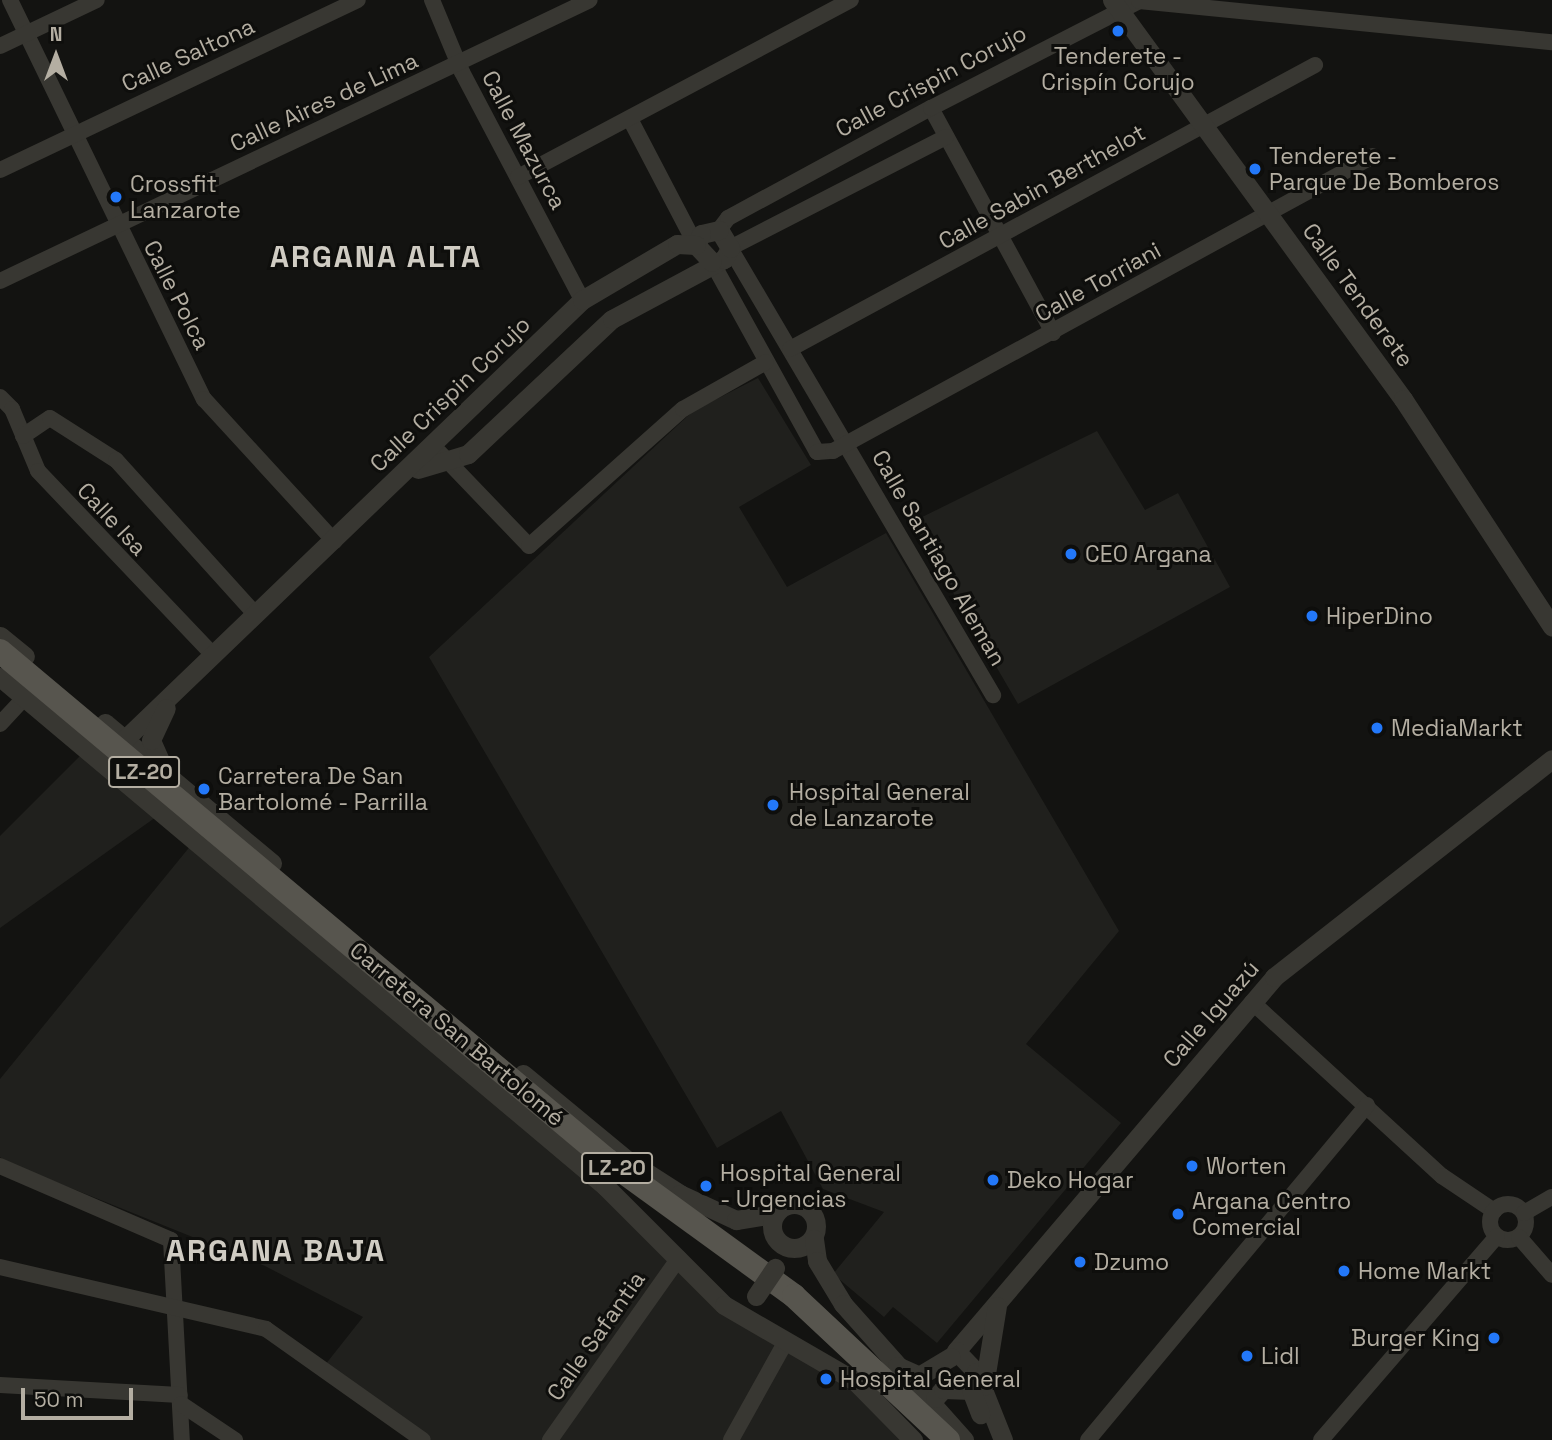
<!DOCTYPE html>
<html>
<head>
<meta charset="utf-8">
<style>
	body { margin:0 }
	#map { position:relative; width:1552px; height:1440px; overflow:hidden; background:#131311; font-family:"Space Grotesk",sans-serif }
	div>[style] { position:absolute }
	.built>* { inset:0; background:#20201d }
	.minor>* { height:16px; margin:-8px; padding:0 8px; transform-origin:8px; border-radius:8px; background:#383732 }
	.minor>.ring { margin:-8px; padding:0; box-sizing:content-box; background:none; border:16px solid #383732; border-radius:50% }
	.tertiary>* { height:19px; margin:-9.5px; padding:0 9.5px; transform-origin:9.5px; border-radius:9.5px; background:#383732 }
	.tertiary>.ring { margin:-9.5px; padding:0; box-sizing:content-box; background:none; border:19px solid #383732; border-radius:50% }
	.primary>* { height:24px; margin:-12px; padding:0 12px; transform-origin:12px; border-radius:12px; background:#57554e }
	.tertiary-bridge>* { height:19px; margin:-9.5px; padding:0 9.5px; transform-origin:9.5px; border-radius:9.5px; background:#383732 }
	.dots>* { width:19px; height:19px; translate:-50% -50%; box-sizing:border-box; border:4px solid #0e0e0c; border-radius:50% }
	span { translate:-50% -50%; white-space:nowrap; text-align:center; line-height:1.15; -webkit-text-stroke:6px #0e0e0c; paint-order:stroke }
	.shield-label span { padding:2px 5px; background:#0e0e0c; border:2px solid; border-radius:5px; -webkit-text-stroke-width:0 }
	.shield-label { font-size:21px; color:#b4aea2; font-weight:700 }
	.street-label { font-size:23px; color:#b4aea2 }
	.poi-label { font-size:23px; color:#b4aea2 }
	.left { translate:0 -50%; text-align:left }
	.right { translate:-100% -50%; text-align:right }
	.district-label { font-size:30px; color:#d0ccc3; font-weight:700; letter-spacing:2px }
	.north { position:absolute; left:21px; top:21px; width:70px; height:70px; -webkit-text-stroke:5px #0e0e0c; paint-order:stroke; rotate:0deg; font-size:19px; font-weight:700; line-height:28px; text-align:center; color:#b4aea2 }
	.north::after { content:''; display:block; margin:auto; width:24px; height:32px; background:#b4aea2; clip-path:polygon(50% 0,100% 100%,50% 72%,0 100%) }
	.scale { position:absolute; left:21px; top:1388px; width:112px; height:32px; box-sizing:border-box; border:4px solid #b4aea2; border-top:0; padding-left:9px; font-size:21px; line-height:24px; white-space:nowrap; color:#b4aea2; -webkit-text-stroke:5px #0e0e0c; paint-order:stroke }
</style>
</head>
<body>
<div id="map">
	<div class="built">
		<div style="clip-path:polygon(758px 378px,811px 465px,739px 507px,787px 587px,886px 533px,1119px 931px,1026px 1044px,1121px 1123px,937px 1343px,893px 1307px,884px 1317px,833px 1274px,884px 1212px,823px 1189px,781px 1111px,717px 1148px,429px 657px,693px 411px)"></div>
		<div style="clip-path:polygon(1097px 431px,1145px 510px,1178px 493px,1230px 587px,1018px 704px,912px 522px)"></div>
		<div style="clip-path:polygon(84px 752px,156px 817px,0 928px,0 836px)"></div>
		<div style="clip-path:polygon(192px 844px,571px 1164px,754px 1329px,849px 1382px,909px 1440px,431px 1440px,325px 1365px,363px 1317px,265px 1266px,6px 1162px,0 1157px,0 1079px)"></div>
	</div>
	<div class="minor">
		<div style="left:10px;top:0;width:444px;rotate:64.1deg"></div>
		<div style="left:204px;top:399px;width:193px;rotate:47.5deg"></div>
		<div style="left:432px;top:0;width:78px;rotate:67.4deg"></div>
		<div style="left:462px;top:72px;width:258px;rotate:62.2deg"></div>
		<div style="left:0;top:46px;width:107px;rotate:-25.4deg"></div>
		<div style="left:931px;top:108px;width:256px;rotate:61.5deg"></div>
		<div style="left:630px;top:119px;width:142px;rotate:62.4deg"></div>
		<div style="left:0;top:170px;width:396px;rotate:-25.4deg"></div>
		<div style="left:518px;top:177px;width:377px;rotate:-28deg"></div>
		<div style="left:719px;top:230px;width:15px;rotate:-53deg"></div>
		<div style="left:728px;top:218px;width:231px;rotate:-28.5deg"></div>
		<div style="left:931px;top:108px;width:234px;rotate:-27.2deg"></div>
		<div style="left:1139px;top:1px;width:415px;rotate:5.7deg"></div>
		<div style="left:730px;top:248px;width:519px;rotate:59.53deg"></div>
		<div style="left:730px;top:248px;width:243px;rotate:-27.2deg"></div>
		<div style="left:712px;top:262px;width:217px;rotate:61.1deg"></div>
		<div style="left:817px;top:452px;width:16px;rotate:-4deg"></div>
		<div style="left:833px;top:451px;width:615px;rotate:-28.65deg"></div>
		<div style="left:0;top:281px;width:653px;rotate:-25.47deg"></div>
		<div style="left:790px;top:349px;width:597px;rotate:-28.41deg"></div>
		<div style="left:0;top:397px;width:17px;rotate:45deg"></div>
		<div style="left:12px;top:409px;width:67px;rotate:67.2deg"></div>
		<div style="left:38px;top:471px;width:255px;rotate:46.4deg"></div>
		<div style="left:23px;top:436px;width:32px;rotate:-34deg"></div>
		<div style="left:50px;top:418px;width:78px;rotate:32.5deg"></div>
		<div style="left:116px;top:460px;width:209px;rotate:47.9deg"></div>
		<div style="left:439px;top:452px;width:130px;rotate:46.2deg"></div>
		<div style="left:529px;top:546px;width:206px;rotate:-41.7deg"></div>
		<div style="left:683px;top:409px;width:95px;rotate:-29.5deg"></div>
		<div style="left:0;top:724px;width:35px;rotate:-47deg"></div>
		<div style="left:1252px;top:1002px;width:258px;rotate:42.5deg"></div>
		<div style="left:1442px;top:1176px;width:63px;rotate:33.9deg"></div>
		<div style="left:0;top:1166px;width:186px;rotate:23.4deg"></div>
		<div style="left:171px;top:1240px;width:200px;rotate:86.9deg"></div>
		<div class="ring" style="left:1490px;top:1204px;width:20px;height:20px"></div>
		<div style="left:1524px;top:1213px;width:32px;rotate:-30deg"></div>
		<div style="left:1519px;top:1237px;width:50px;rotate:49deg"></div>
		<div style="left:0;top:1267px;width:273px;rotate:13.1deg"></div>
		<div style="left:266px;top:1329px;width:192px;rotate:35.3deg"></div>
		<div style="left:0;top:1385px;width:180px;rotate:3.2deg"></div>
		<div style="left:181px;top:1404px;width:65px;rotate:33.7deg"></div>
		<div style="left:550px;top:1440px;width:223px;rotate:-54.7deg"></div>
		<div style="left:731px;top:1440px;width:113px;rotate:-60.9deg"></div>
		<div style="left:1088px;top:1440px;width:436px;rotate:-50.2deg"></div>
		<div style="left:1321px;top:1440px;width:269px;rotate:-49.2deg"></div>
	</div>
	<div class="tertiary">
		<div style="left:1112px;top:0;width:494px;rotate:53.9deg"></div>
		<div style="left:1403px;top:399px;width:272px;rotate:56.8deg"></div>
		<div style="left:418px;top:469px;width:52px;rotate:-16.7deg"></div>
		<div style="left:468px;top:454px;width:197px;rotate:-43.2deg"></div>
		<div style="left:612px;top:319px;width:127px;rotate:-28.2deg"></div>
		<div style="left:724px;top:259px;width:13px;rotate:-61deg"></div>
		<div style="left:730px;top:248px;width:21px;rotate:-121deg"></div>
		<div style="left:719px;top:230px;width:18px;rotate:167deg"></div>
		<div style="left:701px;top:234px;width:12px;rotate:114deg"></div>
		<div style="left:696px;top:245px;width:23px;rotate:47deg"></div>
		<div style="left:0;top:636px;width:32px;rotate:39deg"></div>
		<div style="left:0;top:677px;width:791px;rotate:40.07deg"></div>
		<div style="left:605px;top:1186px;width:168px;rotate:45deg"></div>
		<div style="left:724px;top:1305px;width:151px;rotate:30.1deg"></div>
		<div style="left:855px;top:1381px;width:83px;rotate:45.5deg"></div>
		<div style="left:105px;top:723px;width:218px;rotate:40deg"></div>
		<div style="left:125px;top:739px;width:634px;rotate:-43.85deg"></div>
		<div style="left:582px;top:300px;width:110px;rotate:-30.5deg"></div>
		<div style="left:677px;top:244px;width:19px;rotate:3deg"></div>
		<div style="left:162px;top:765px;width:27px;rotate:-114deg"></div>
		<div style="left:151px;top:740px;width:35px;rotate:-65deg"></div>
		<div style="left:523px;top:1074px;width:135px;rotate:39.6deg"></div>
		<div style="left:627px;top:1160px;width:63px;rotate:32.7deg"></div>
		<div style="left:680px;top:1194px;width:62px;rotate:24.9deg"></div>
		<div style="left:736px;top:1220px;width:39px;rotate:-9deg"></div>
		<div class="ring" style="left:772px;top:1204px;width:25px;height:25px"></div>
		<div style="left:814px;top:1239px;width:22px;rotate:82deg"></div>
		<div style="left:817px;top:1261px;width:50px;rotate:58.8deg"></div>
		<div style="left:843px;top:1304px;width:182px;rotate:48.3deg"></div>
		<div style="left:956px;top:1351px;width:491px;rotate:-49.6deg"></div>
		<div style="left:1274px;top:977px;width:353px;rotate:-38.1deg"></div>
		<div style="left:956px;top:1351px;width:29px;rotate:46deg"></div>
		<div style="left:976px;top:1372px;width:73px;rotate:68.3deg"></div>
		<div style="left:897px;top:1366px;width:24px;rotate:24deg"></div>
		<div style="left:919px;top:1376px;width:37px;rotate:-31deg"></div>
		<div style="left:984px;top:1386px;width:81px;rotate:-80.8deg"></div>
		<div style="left:935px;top:1398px;width:12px;rotate:-48deg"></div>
		<div style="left:943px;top:1389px;width:28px;rotate:2deg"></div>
		<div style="left:971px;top:1390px;width:26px;rotate:69deg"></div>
	</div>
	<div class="primary">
		<div style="left:0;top:651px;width:792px;rotate:39.98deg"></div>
		<div style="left:607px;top:1160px;width:231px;rotate:36deg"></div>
		<div style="left:794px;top:1296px;width:211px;rotate:43.1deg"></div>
	</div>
	<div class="tertiary-bridge">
		<div style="left:756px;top:1296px;width:34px;rotate:-56deg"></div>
	</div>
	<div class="dots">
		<div style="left:1118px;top:31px;background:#2378f9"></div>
		<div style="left:1255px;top:169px;background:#2378f9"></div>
		<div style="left:116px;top:197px;background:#2378f9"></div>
		<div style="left:1071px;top:554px;background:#2378f9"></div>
		<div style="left:1312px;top:616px;background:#2378f9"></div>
		<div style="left:1377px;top:728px;background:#2378f9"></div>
		<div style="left:204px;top:789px;background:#2378f9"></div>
		<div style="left:773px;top:805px;background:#2378f9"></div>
		<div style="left:1192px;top:1166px;background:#2378f9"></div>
		<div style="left:993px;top:1180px;background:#2378f9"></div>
		<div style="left:706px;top:1186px;background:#2378f9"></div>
		<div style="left:1178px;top:1214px;background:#2378f9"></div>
		<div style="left:1080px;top:1262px;background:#2378f9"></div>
		<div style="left:1344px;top:1271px;background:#2378f9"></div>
		<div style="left:1494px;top:1338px;background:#2378f9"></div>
		<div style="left:1247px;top:1356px;background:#2378f9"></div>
		<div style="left:826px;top:1379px;background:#2378f9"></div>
	</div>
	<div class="shield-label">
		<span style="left:144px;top:772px">LZ-20</span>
		<span style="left:617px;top:1168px">LZ-20</span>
	</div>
	<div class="street-label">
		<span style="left:188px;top:55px;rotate:-25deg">Calle Saltona</span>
		<span style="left:931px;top:81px;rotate:-28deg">Calle Crispin Corujo</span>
		<span style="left:324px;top:102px;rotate:-25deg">Calle Aires de Lima</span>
		<span style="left:524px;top:140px;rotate:62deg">Calle Mazurca</span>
		<span style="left:1042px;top:187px;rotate:-29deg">Calle Sabin Berthelot</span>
		<span style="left:1098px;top:282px;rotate:-29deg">Calle Torriani</span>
		<span style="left:177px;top:295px;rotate:63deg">Calle Polca</span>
		<span style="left:1358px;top:295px;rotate:54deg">Calle Tenderete</span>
		<span style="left:450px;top:394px;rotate:-44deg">Calle Crispin Corujo</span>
		<span style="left:112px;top:519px;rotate:47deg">Calle Isa</span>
		<span style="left:939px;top:558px;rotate:60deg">Calle Santiago Aleman</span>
		<span style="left:1211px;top:1014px;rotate:-49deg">Calle Iguazú</span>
		<span style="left:457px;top:1034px;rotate:40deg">Carretera San Bartolomé</span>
		<span style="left:596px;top:1336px;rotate:-55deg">Calle Safantia</span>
	</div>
	<div class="poi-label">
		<span style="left:1118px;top:69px">Tenderete -<br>Crispín Corujo</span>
		<span class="left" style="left:1269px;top:169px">Tenderete -<br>Parque De Bomberos</span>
		<span class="left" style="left:130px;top:197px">Crossfit<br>Lanzarote</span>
		<span class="left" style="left:1085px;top:554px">CEO Argana</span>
		<span class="left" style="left:1326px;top:616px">HiperDino</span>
		<span class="left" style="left:1391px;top:728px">MediaMarkt</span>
		<span class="left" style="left:218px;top:789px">Carretera De San<br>Bartolomé - Parrilla</span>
		<span class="left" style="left:789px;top:805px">Hospital General<br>de Lanzarote</span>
		<span class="left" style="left:1206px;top:1166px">Worten</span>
		<span class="left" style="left:720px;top:1186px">Hospital General<br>- Urgencias</span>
		<span class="left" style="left:1007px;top:1180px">Deko Hogar</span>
		<span class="left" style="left:1192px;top:1214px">Argana Centro<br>Comercial</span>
		<span class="left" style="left:1094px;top:1262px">Dzumo</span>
		<span class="left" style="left:1358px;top:1271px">Home Markt</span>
		<span class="right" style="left:1480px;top:1338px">Burger King</span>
		<span class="left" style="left:1261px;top:1356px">Lidl</span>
		<span class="left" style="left:840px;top:1379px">Hospital General</span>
	</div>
	<div class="district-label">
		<span style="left:376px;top:257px">ARGANA ALTA</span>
		<span style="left:276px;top:1251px">ARGANA BAJA</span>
	</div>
	<div class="north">N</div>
	<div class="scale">50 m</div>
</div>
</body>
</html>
